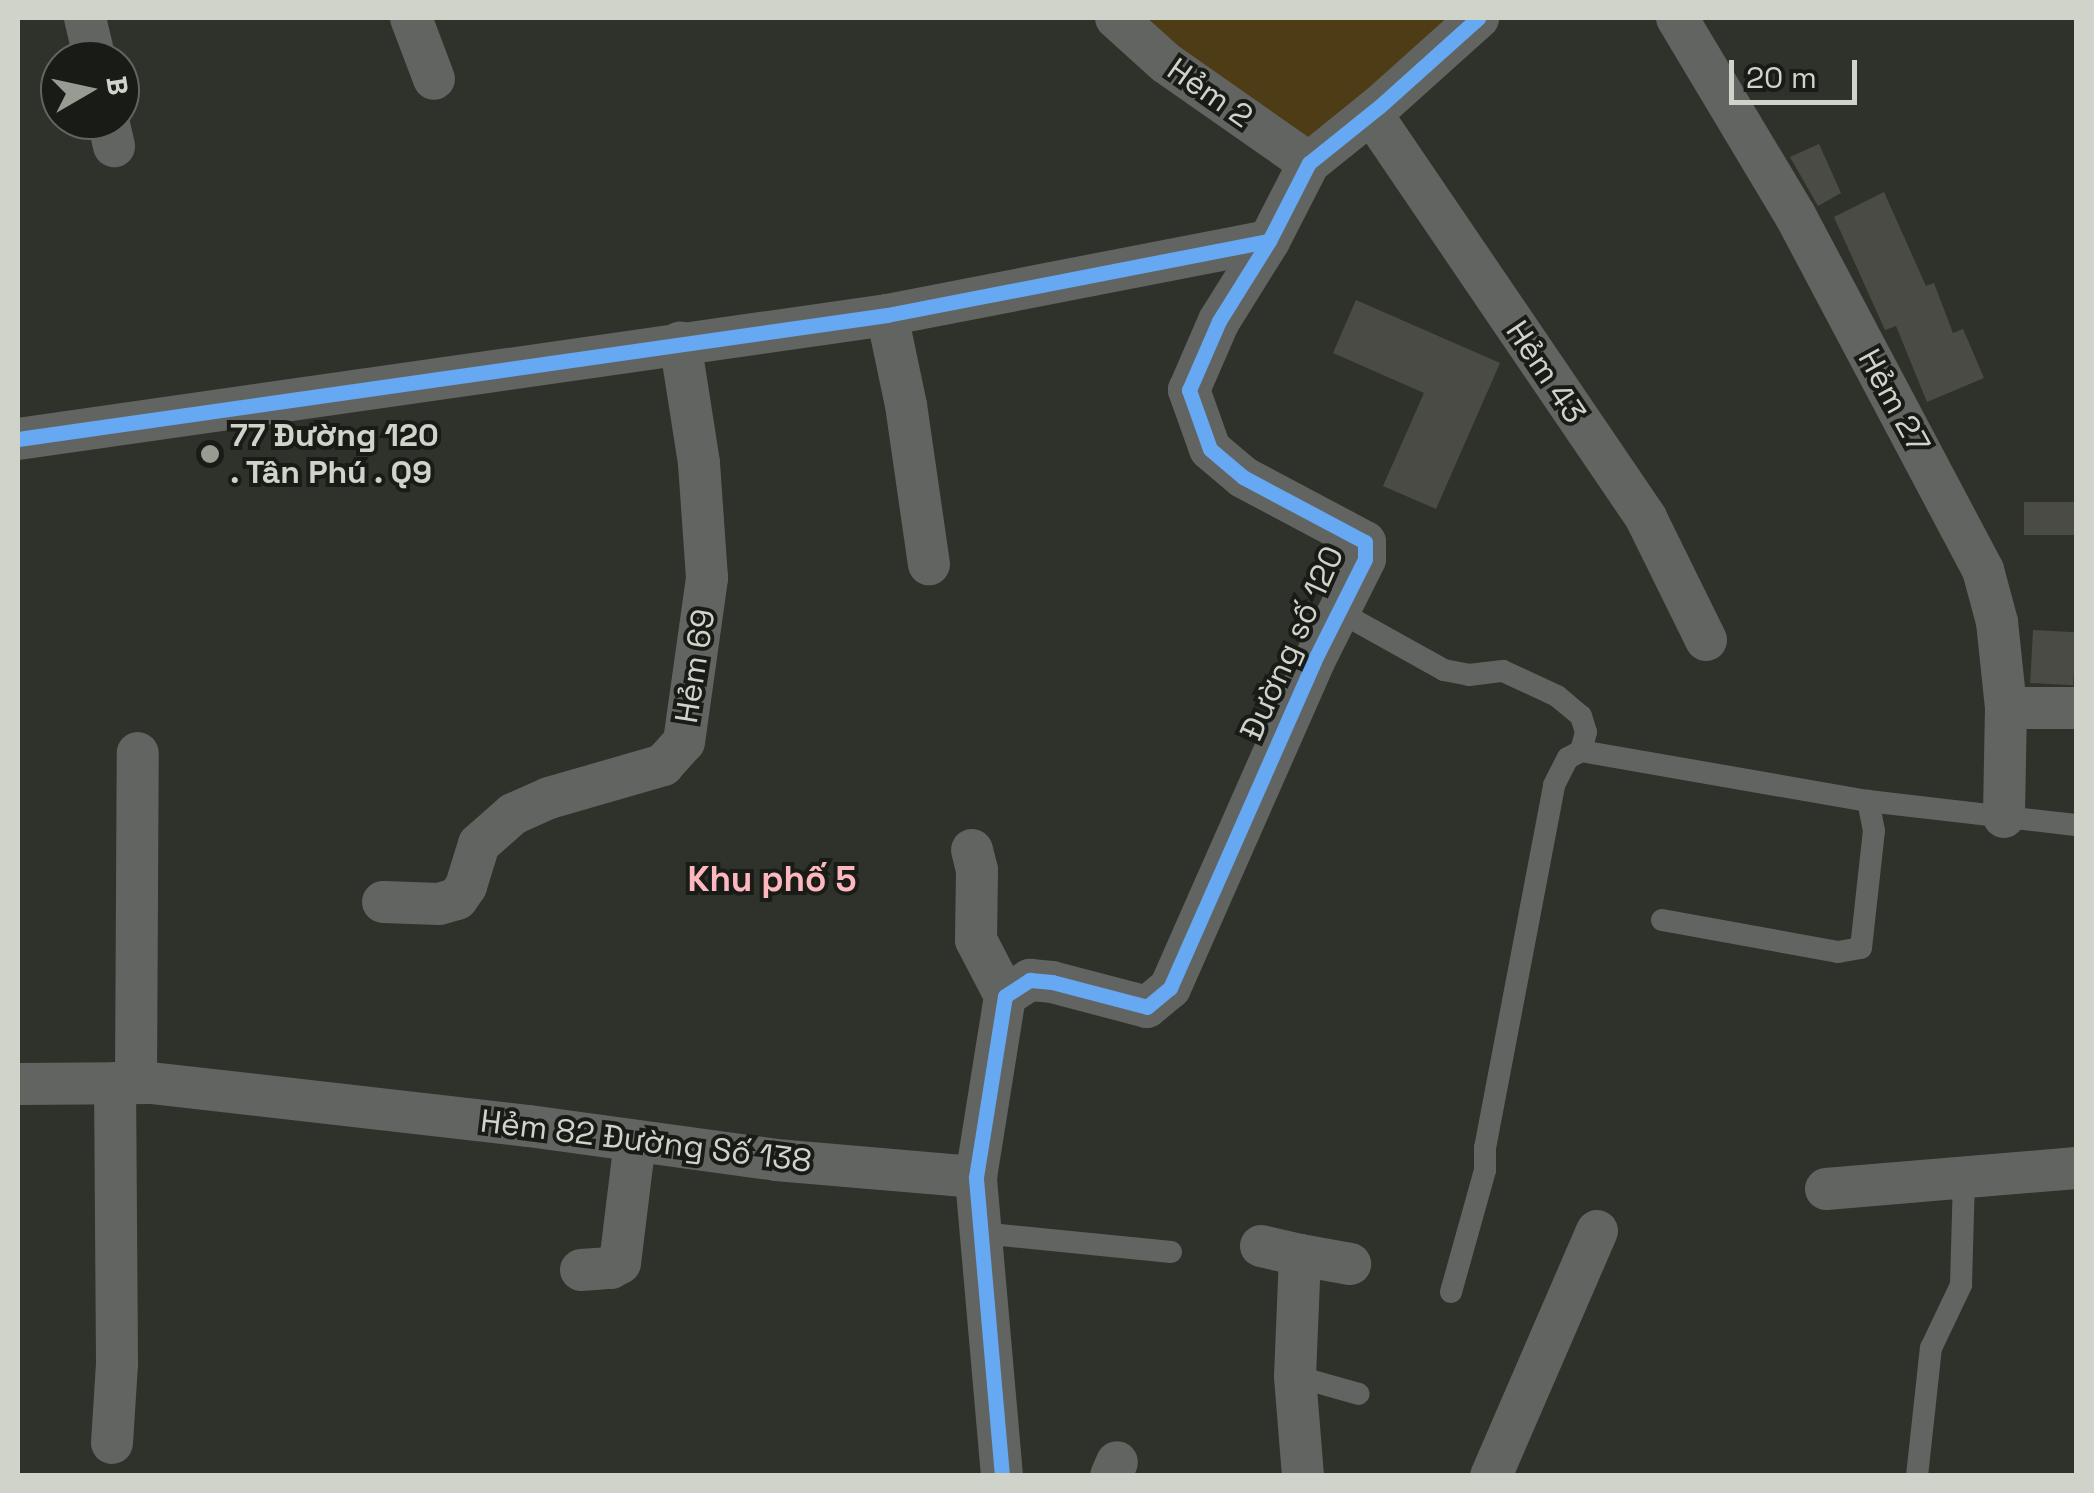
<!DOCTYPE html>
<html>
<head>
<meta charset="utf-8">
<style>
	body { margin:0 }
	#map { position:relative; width:2094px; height:1493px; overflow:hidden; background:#2f322a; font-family:"Space Grotesk",sans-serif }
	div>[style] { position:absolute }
	.green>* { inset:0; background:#4e3c16 }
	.building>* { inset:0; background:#4a4b45; transform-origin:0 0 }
	.service>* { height:22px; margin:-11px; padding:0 11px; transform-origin:11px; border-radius:11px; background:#626461 }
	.minor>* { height:42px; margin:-21px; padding:0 21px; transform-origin:21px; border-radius:21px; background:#626461 }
	.cycleway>* { height:15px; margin:-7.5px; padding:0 7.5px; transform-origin:7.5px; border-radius:7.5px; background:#66a8f1 }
	.dots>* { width:28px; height:28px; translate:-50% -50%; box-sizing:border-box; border:5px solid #191c16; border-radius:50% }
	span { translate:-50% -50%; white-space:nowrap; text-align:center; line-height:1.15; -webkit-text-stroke:8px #191c16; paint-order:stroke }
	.street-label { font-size:32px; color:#d0d3ca }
	.poi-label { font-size:32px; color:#d0d3ca; font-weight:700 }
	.left { translate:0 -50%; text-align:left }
	.neighbourhood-label { font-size:35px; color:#fcb7bf; font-weight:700 }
	.frame { position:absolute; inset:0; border:20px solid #d0d3ca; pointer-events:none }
	.north { position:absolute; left:40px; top:40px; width:100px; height:100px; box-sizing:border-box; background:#191c16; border:2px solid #62655e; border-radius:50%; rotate:81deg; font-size:28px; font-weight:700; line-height:40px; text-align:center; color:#d0d3ca }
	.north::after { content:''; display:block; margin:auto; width:35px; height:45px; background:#989b92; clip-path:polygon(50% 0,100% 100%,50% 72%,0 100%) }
	.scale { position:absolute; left:1729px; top:60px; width:128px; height:45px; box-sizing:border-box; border:5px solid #d0d3ca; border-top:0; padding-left:12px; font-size:30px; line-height:35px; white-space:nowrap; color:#d0d3ca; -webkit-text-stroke:8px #191c16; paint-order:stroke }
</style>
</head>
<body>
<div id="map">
	<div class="green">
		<div style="clip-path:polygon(1133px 18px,1491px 18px,1313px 148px)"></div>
	</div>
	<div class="building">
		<div style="clip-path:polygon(1819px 144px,1841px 193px,1818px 206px,1790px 157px)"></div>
		<div style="clip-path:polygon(1884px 192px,1926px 286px,1934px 283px,1953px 333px,1963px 329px,1984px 378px,1927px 402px,1896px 326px,1885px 330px,1834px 217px)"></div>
		<div style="clip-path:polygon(1356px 300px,1500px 363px,1436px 509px,1383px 486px,1424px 393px,1333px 353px)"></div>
		<div style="left:2024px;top:502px;width:52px;height:33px"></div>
		<div style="left:2033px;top:630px;width:43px;height:53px;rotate:3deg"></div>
	</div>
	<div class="service">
		<div style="left:1338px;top:611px;width:121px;rotate:29.1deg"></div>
		<div style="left:1444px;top:670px;width:25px;rotate:11deg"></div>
		<div style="left:1469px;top:675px;width:34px;rotate:-7deg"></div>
		<div style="left:1503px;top:671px;width:60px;rotate:24.8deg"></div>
		<div style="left:1557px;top:696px;width:31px;rotate:40deg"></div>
		<div style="left:1581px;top:716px;width:17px;rotate:73deg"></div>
		<div style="left:1586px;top:732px;width:20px;rotate:105deg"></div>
		<div style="left:1662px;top:920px;width:179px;rotate:10.3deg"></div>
		<div style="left:1838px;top:952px;width:23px;rotate:-10deg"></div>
		<div style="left:1861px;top:948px;width:118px;rotate:-83.7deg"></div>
		<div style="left:1874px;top:831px;width:31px;rotate:-101deg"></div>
		<div style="left:1868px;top:801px;width:209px;rotate:6.6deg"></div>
		<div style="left:981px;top:1233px;width:191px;rotate:5.7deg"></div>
		<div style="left:1451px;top:1292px;width:127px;rotate:-74.4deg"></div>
		<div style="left:1485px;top:1170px;width:22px;rotate:-90deg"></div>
		<div style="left:1485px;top:1148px;width:369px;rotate:-79.2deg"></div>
		<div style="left:1554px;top:785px;width:30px;rotate:-63deg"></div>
		<div style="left:1568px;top:758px;width:15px;rotate:-28deg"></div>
		<div style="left:1581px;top:751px;width:291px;rotate:9.9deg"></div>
		<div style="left:1295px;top:1376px;width:66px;rotate:15.7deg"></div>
		<div style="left:1917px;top:1476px;width:129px;rotate:-83.8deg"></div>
		<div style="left:1931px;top:1348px;width:70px;rotate:-64.5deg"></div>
		<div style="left:1961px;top:1285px;width:106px;rotate:-88.4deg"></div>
	</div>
	<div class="minor">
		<div style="left:85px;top:18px;width:43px;rotate:76.6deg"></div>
		<div style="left:411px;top:18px;width:65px;rotate:69.3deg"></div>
		<div style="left:1116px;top:18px;width:67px;rotate:42deg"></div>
		<div style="left:1166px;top:63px;width:174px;rotate:35deg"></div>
		<div style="left:1677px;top:18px;width:230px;rotate:59.1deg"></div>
		<div style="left:1795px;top:215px;width:402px;rotate:62.1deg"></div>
		<div style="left:1983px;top:570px;width:54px;rotate:74.9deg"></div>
		<div style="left:1997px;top:622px;width:86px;rotate:84deg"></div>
		<div style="left:2006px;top:708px;width:109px;rotate:91.1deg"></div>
		<div style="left:1371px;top:113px;width:490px;rotate:55.8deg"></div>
		<div style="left:1646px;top:518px;width:136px;rotate:63.8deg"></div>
		<div style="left:108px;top:120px;width:27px;rotate:77deg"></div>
		<div style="left:887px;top:315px;width:92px;rotate:78.1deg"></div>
		<div style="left:906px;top:405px;width:161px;rotate:81.8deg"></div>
		<div style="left:18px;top:439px;width:878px;rotate:-8.12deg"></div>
		<div style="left:887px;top:315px;width:389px;rotate:-11deg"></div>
		<div style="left:2006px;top:708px;width:70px"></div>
		<div style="left:972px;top:850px;width:21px;rotate:76deg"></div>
		<div style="left:977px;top:870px;width:70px;rotate:90.8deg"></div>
		<div style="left:976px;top:940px;width:63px;rotate:62.6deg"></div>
		<div style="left:383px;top:902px;width:56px;rotate:2deg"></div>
		<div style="left:439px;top:904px;width:19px;rotate:-16deg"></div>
		<div style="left:457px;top:899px;width:16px;rotate:-55deg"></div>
		<div style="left:466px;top:886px;width:44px;rotate:-72.8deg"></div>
		<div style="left:479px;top:844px;width:45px;rotate:-41.4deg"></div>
		<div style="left:513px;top:814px;width:39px;rotate:-24deg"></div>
		<div style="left:549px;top:798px;width:119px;rotate:-16.1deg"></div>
		<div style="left:663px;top:765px;width:31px;rotate:-48deg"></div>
		<div style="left:684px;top:742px;width:166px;rotate:-82deg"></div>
		<div style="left:707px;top:578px;width:115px;rotate:-94deg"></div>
		<div style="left:699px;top:463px;width:122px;rotate:-98.9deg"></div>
		<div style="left:136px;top:1083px;width:330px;rotate:-89.7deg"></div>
		<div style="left:18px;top:1084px;width:133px;rotate:-0.4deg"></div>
		<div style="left:151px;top:1083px;width:380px;rotate:6.5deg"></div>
		<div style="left:529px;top:1126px;width:249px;rotate:7.8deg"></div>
		<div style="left:776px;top:1160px;width:201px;rotate:4.9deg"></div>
		<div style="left:1826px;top:1189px;width:251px;rotate:-4.8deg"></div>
		<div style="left:1261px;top:1246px;width:40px;rotate:13deg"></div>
		<div style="left:581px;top:1270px;width:30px;rotate:-4deg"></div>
		<div style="left:611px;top:1268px;width:10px;rotate:-29deg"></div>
		<div style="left:620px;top:1263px;width:123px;rotate:-83deg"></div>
		<div style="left:112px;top:1443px;width:79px;rotate:-86.4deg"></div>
		<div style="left:117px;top:1364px;width:281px;rotate:-90.4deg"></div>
		<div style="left:1002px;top:1476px;width:300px;rotate:-95deg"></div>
		<div style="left:976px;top:1177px;width:183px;rotate:-80.9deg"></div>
		<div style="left:1005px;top:996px;width:30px;rotate:-33deg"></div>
		<div style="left:1030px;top:980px;width:22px;rotate:5deg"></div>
		<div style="left:1052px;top:982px;width:98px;rotate:14.7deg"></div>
		<div style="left:1147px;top:1007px;width:30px;rotate:-40deg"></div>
		<div style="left:1170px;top:988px;width:357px;rotate:-66.2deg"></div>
		<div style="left:1314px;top:661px;width:114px;rotate:-63.4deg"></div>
		<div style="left:1365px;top:559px;width:17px;rotate:-90deg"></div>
		<div style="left:1365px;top:542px;width:138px;rotate:-152deg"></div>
		<div style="left:1243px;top:477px;width:43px;rotate:-139.7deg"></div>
		<div style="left:1210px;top:449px;width:63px;rotate:-109.6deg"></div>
		<div style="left:1189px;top:390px;width:75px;rotate:-66.5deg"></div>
		<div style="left:1219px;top:321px;width:94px;rotate:-58deg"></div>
		<div style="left:1269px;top:241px;width:88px;rotate:-62.9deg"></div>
		<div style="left:1309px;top:163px;width:91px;rotate:-38.8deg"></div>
		<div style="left:1380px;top:106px;width:132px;rotate:-41.9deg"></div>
		<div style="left:1111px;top:1476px;width:15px;rotate:-67deg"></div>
		<div style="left:1303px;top:1476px;width:100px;rotate:-94.6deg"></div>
		<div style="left:1295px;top:1376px;width:121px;rotate:-87.6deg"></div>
		<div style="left:1300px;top:1255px;width:51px;rotate:10.2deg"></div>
		<div style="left:1491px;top:1476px;width:267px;rotate:-66.6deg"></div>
	</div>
	<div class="cycleway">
		<div style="left:18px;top:439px;width:878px;rotate:-8.12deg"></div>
		<div style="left:887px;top:315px;width:389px;rotate:-11deg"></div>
		<div style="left:1002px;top:1476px;width:300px;rotate:-95deg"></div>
		<div style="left:976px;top:1177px;width:183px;rotate:-80.9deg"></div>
		<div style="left:1005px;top:996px;width:30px;rotate:-33deg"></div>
		<div style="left:1030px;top:980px;width:22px;rotate:5deg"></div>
		<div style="left:1052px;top:982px;width:98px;rotate:14.7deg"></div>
		<div style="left:1147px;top:1007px;width:30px;rotate:-40deg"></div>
		<div style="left:1170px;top:988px;width:357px;rotate:-66.2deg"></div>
		<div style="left:1314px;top:661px;width:114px;rotate:-63.4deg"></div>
		<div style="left:1365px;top:559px;width:17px;rotate:-90deg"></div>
		<div style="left:1365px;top:542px;width:138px;rotate:-152deg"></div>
		<div style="left:1243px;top:477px;width:43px;rotate:-139.7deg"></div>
		<div style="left:1210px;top:449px;width:63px;rotate:-109.6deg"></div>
		<div style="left:1189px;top:390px;width:75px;rotate:-66.5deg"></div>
		<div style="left:1219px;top:321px;width:94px;rotate:-58deg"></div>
		<div style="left:1269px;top:241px;width:88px;rotate:-62.9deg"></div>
		<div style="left:1309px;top:163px;width:91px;rotate:-38.8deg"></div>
		<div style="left:1380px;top:106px;width:132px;rotate:-41.9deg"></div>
	</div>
	<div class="dots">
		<div style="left:210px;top:454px;background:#989b92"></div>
	</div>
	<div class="street-label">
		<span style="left:1210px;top:93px;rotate:35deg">Hẻm 2</span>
		<span style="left:1546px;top:372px;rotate:56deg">Hẻm 43</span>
		<span style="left:1894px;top:401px;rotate:61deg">Hẻm 27</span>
		<span style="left:1292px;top:643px;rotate:-66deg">Đường số 120</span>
		<span style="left:695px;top:666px;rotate:-81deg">Hẻm 69</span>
		<span style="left:646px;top:1141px;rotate:7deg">Hẻm 82 Đường Số 138</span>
	</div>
	<div class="poi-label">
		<span class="left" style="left:230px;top:454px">77 Đường 120<br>. Tân Phú . Q9</span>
	</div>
	<div class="neighbourhood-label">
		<span style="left:772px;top:879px">Khu phố 5</span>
	</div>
	<div class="frame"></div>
	<div class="north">B</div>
	<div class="scale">20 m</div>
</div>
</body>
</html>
